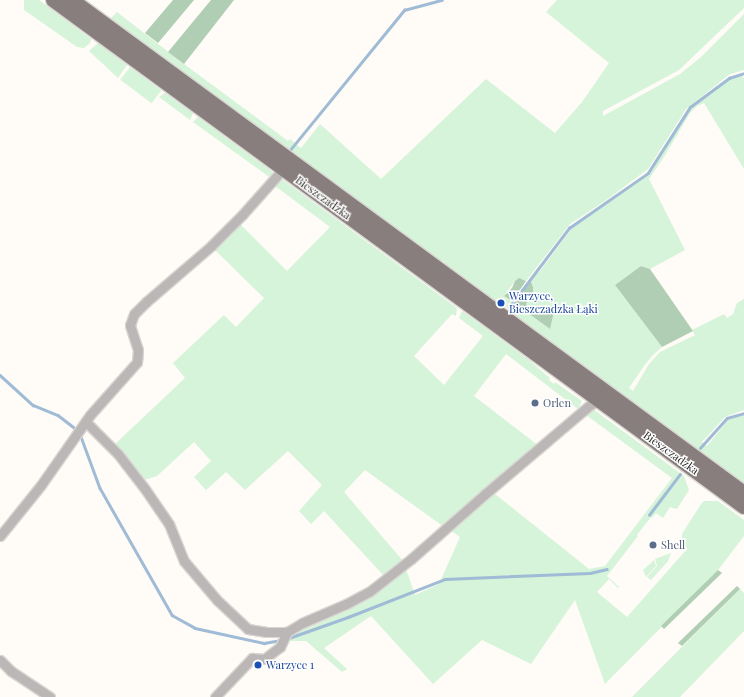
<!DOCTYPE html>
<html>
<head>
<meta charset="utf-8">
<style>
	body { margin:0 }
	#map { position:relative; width:744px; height:697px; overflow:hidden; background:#fffbf6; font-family:"Playfair Display",serif }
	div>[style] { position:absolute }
	.green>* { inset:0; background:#d6f4d9; transform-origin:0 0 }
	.forest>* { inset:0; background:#b0ceb4 }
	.stream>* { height:2.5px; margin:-1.25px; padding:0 1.25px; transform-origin:1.25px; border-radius:1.25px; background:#9fbbd5 }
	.roads { filter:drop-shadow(1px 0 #d9d5d1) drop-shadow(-1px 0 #d9d5d1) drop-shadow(0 1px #d9d5d1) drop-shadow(0 -1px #d9d5d1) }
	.minor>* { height:9px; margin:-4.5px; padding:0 4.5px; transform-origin:4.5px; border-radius:4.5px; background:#bcb7b7 }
	.primary>* { height:14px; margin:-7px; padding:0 7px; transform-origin:7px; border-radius:7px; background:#877e7d }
	.dots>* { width:11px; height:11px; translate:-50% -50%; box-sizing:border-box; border:2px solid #fff; border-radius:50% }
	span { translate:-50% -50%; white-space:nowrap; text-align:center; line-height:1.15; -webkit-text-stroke:3px #fff; paint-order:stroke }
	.street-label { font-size:11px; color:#2b2926 }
	.transit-label { font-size:11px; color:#164399 }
	.left { translate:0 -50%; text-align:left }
	.service-label { font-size:11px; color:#4e5e75 }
</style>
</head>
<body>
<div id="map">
	<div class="green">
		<div style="clip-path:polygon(24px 0,39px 0,91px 39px,90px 43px,84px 48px,77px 47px,24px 10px)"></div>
		<div style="clip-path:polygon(557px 0,744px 0,744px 8px,679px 70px,603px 111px,603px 116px,680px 74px,701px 57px,744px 14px,744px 70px,730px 74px,686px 109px,648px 169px,605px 201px,570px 224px,526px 281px,522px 279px,515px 281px,504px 296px,550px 329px,545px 306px,529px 307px,526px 304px,533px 294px,533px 287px,530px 279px,540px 271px,572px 228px,650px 174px,691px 107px,732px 78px,741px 75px,744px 78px,744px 169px,704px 103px,697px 106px,690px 113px,664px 157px,649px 179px,685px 250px,650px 269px,641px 266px,615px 285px,662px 347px,652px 356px,644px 366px,629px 388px,633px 391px,649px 364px,660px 352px,695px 335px,692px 330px,724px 314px,727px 318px,733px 314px,737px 303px,744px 299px,744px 410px,725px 417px,702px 442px,707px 446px,728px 420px,744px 415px,744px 485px,627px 399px,625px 395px,623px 396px,525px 324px,501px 302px,499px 304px,488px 297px,446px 266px,444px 261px,441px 262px,214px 96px,215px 94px,211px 93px,110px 19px,117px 12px,184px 64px,288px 141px,290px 139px,301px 148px,320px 124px,381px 179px,486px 79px,555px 133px,582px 102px,609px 63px,546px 12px)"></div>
		<div style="clip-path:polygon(98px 43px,127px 65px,118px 78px,89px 51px)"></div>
		<div style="left:130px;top:67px;width:39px;height:16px;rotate:37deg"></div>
		<div style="clip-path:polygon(165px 93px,193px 113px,190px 120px,159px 97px)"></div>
		<div style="clip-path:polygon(198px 117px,270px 170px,275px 175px,272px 179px,193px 122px,191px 124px)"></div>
		<div style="clip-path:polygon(279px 177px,457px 308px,456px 316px,452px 314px,414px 356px,444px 385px,483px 336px,459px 318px,462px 311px,529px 360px,550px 378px,549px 380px,554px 384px,555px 382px,582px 401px,578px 409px,506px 354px,474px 396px,539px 446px,444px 527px,365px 470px,344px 492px,404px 562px,385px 577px,324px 511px,311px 524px,299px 511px,322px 485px,288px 451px,245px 490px,226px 472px,206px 490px,194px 477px,211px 461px,194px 442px,157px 476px,144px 480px,113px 446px,185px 378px,173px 363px,224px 315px,236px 327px,264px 298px,213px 248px,239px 223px,287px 271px,330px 227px,275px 186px,270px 191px,268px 190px)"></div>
		<div style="clip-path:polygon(593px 409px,684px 476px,689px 490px,677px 509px,670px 507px,663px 518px,656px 513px,652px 518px,651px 517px,637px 535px,638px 536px,607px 576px,619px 587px,618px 588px,609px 579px,597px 592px,627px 617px,687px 549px,682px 542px,682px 534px,701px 504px,704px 501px,718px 501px,744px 520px,744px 536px,718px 570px,605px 684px,575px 600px,531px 664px,482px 640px,433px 684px,371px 616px,324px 648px,347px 669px,342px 672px,306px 641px,290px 641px,297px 630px,367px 597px,406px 569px,415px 595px,439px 584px,460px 537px,450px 530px,492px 493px,495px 494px,589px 569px,605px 566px,672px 478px,586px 415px)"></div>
		<div style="clip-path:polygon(671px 553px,668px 561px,653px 578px,651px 580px,647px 577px,657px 566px,655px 559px)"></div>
		<div style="clip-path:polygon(654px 560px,656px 566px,646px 577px,643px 570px)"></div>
		<div style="clip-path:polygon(740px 589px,744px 593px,744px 631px,680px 697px,632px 697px)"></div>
	</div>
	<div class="forest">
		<div style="clip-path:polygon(173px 0,194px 0,158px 43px,145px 33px)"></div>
		<div style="clip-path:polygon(211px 0,234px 0,184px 64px,168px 52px)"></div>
		<div style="clip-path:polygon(641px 266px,650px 269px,693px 331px,662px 347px,615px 285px)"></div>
		<div style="clip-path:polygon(519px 278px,526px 281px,512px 301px,504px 296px,512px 288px,515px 281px)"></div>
		<div style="clip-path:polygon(530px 279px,533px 287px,533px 294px,526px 304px,529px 307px,551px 307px,554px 311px,550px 329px,514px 303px)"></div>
		<div style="clip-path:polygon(718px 570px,722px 573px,664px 629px,661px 626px)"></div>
		<div style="clip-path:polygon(737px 586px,740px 589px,682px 646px,678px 643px)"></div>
	</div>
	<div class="stream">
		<div style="left:290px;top:150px;width:181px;rotate:-50.8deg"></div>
		<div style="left:404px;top:10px;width:39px;rotate:-15deg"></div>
		<div style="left:510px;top:306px;width:98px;rotate:-52.9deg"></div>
		<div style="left:569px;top:228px;width:96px;rotate:-34.8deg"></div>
		<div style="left:648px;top:173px;width:78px;rotate:-57.5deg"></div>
		<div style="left:690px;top:107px;width:49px;rotate:-36.6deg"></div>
		<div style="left:729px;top:78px;width:16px;rotate:-18deg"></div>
		<div style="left:0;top:375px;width:45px;rotate:42.3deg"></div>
		<div style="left:33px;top:405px;width:27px;rotate:22deg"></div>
		<div style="left:58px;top:415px;width:24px;rotate:38deg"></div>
		<div style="left:80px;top:434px;width:58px;rotate:69.7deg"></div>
		<div style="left:100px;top:488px;width:146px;rotate:60.4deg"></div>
		<div style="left:172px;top:615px;width:26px;rotate:29deg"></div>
		<div style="left:195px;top:628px;width:71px;rotate:12.3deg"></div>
		<div style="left:264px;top:643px;width:17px;rotate:-10deg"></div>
		<div style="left:700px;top:448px;width:40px;rotate:-48deg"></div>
		<div style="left:727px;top:418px;width:18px;rotate:-16deg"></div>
		<div style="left:649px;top:515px;width:51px;rotate:-52.9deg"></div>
		<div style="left:286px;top:639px;width:66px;rotate:-19.5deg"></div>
		<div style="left:348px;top:617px;width:104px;rotate:-21.4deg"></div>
		<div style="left:445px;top:579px;width:145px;rotate:-2.4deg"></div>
		<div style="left:590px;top:573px;width:17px;rotate:-13deg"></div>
	</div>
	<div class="roads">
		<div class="minor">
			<div style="left:86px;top:422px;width:45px;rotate:45deg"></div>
			<div style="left:118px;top:454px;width:44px;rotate:52.4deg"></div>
			<div style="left:145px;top:489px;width:42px;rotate:55.6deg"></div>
			<div style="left:169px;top:524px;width:40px;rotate:68deg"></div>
			<div style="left:184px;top:561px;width:51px;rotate:49.8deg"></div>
			<div style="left:217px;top:600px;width:42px;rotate:43.1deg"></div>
			<div style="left:248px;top:629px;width:19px;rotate:9deg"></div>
			<div style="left:267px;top:632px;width:20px"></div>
			<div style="left:0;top:536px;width:65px;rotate:-51.2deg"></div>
			<div style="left:41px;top:485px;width:85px;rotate:-55deg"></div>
			<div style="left:90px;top:415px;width:71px;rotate:-48.4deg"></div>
			<div style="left:137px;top:362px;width:12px;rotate:-85deg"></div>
			<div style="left:138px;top:350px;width:26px;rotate:-108deg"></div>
			<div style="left:130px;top:325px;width:12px;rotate:-70deg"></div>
			<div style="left:134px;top:314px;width:17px;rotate:-45deg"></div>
			<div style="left:146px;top:302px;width:86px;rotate:-40.7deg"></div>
			<div style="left:211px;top:246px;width:44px;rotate:-45deg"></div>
			<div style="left:242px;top:215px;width:62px;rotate:-48.3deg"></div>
			<div style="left:0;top:660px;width:16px;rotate:45deg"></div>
			<div style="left:11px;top:671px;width:47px;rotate:33.7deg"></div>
			<div style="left:215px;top:697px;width:54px;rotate:-46.5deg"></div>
			<div style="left:252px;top:658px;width:12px;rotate:5deg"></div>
			<div style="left:264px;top:659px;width:20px;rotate:-37deg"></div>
			<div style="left:280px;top:647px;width:17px;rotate:-65deg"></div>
			<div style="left:287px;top:632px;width:17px;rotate:-31deg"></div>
			<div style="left:302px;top:623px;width:48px;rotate:-23.4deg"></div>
			<div style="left:346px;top:604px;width:26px;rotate:-28deg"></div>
			<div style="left:369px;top:592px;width:53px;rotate:-38.2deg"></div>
			<div style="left:411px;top:559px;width:98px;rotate:-41.3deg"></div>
			<div style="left:485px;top:494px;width:138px;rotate:-40.3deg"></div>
			<div style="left:590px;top:405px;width:13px;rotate:-27deg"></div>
		</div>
		<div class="primary">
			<div style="left:53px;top:0;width:857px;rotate:36.27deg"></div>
			<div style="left:72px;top:0;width:833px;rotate:36.26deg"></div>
		</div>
	</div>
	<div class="dots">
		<div style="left:501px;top:303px;background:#1a4fb4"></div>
		<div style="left:535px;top:403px;background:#5c6f8a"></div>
		<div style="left:653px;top:545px;background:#5c6f8a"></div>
		<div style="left:258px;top:665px;background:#1a4fb4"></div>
	</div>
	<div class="street-label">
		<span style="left:323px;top:198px;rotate:36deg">Bieszczadzka</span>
		<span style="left:671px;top:453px;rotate:36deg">Bieszczadzka</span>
	</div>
	<div class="transit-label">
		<span class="left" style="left:509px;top:303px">Warzyce,<br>Bieszczadzka Łąki</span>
		<span class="left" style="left:266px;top:665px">Warzyce 1</span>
	</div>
	<div class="service-label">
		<span class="left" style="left:543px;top:403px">Orlen</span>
		<span class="left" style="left:661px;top:545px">Shell</span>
	</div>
</div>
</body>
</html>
